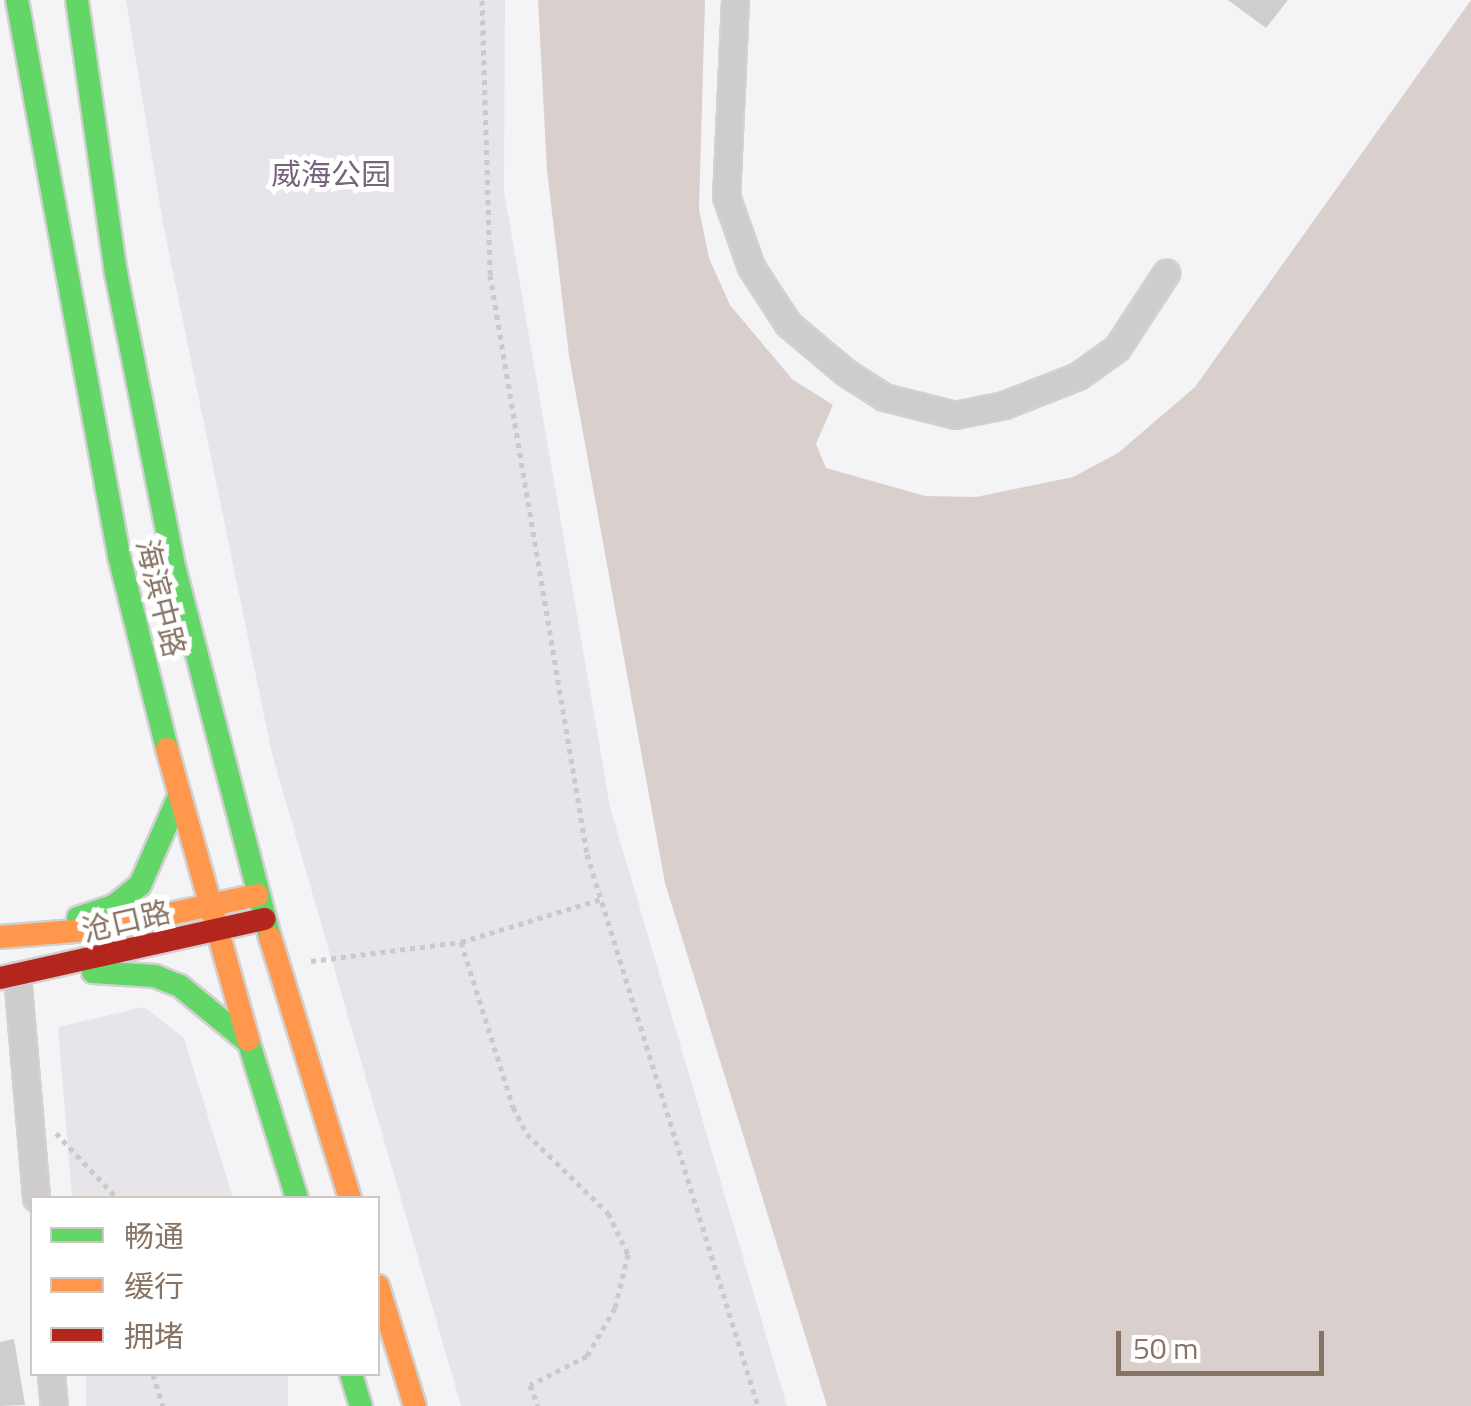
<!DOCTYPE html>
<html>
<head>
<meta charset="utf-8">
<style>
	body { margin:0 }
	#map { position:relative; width:1471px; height:1406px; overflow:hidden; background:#f4f4f6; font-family:"Titillium Web","Noto Sans SC",sans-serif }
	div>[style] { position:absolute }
	.green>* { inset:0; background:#e7e4ea; transform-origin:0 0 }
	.water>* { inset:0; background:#d9d0cd }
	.building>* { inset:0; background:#d0cecd }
	.path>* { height:5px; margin-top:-2.5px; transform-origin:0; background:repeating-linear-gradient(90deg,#cacac9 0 5px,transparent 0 10px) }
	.roads { filter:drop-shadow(2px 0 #d2d1d1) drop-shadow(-2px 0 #d2d1d1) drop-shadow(0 2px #d2d1d1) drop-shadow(0 -2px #d2d1d1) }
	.street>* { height:25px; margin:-12.5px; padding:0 12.5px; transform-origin:12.5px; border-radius:12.5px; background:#cecccc }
	.fast>* { height:22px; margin:-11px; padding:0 11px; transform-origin:11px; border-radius:11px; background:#63d668 }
	.slow>* { height:22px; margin:-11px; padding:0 11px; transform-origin:11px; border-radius:11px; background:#ff974d }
	.jam>* { height:22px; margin:-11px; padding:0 11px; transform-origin:11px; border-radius:11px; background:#b3261e }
	span { translate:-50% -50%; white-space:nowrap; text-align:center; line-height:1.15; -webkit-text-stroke:10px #fff; paint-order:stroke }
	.park-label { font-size:30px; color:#77637c }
	.street-label { font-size:30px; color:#867363 }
	.legend { position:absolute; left:30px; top:1196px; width:350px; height:180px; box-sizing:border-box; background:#fff; border:2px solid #cfc7c1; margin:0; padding:12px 18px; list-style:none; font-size:30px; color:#867363 }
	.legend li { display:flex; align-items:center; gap:20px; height:50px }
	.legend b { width:50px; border:2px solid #cfc7c1 }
	.scale { position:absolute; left:1116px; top:1331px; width:208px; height:45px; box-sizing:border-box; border:5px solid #867363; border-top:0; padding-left:12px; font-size:30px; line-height:35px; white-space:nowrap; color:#867363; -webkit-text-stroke:8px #fff; paint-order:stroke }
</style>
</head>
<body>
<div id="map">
	<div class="green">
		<div style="clip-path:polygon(126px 0,505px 0,504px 191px,610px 807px,787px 1406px,461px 1406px,272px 754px,163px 224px)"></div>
		<div style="clip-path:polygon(144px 1007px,184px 1038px,233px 1198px,72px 1198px,58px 1027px)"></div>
		<div style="left:86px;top:1374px;width:202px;height:32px"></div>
	</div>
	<div class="water">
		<div style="clip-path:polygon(538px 0,705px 0,699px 209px,709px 258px,730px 305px,792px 379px,833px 405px,816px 444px,826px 468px,925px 496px,976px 497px,1073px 477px,1118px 453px,1195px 387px,1471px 0,1471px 1406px,827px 1406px,665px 883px,569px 356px,547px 170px)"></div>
	</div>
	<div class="building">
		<div style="clip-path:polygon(1228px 0,1288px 0,1266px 28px)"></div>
		<div style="clip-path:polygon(14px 1339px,25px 1405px,0 1406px,0 1342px)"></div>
	</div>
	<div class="path">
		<div style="left:482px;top:0;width:275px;rotate:88.3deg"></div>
		<div style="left:490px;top:275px;width:587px;rotate:80.49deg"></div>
		<div style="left:587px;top:854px;width:578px;rotate:72.79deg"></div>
		<div style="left:461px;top:942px;width:173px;rotate:72.5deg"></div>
		<div style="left:513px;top:1107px;width:30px;rotate:63deg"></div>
		<div style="left:527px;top:1134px;width:113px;rotate:44.3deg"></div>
		<div style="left:608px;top:1213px;width:46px;rotate:64deg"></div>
		<div style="left:628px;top:1254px;width:56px;rotate:103.5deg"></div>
		<div style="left:615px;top:1308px;width:56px;rotate:120.3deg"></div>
		<div style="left:587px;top:1356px;width:64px;rotate:153deg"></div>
		<div style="left:530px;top:1385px;width:22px;rotate:69deg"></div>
		<div style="left:311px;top:961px;width:151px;rotate:-7.2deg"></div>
		<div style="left:461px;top:942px;width:146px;rotate:-17.1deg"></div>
		<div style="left:56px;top:1133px;width:89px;rotate:46.8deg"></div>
		<div style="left:153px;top:1374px;width:34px;rotate:73deg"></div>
	</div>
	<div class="roads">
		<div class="street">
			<div style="left:735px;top:0;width:196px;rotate:92.6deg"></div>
			<div style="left:726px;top:196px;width:75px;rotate:70.6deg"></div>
			<div style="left:751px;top:267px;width:68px;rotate:57deg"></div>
			<div style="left:788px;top:324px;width:75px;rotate:40.1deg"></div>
			<div style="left:845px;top:372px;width:46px;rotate:32.7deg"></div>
			<div style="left:884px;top:397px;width:73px;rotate:14.2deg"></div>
			<div style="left:955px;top:415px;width:50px;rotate:-11.5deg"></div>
			<div style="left:1004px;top:405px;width:79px;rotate:-21.4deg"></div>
			<div style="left:1078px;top:376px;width:48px;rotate:-35.7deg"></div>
			<div style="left:1117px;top:348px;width:90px;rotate:-56.8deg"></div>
			<div style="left:17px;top:975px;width:224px;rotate:85.1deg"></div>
			<div style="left:51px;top:1374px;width:32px;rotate:85deg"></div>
		</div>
		<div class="fast">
			<div style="left:17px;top:0;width:565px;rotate:79.6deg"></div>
			<div style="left:119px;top:556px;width:199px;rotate:76deg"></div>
			<div style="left:77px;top:0;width:276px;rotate:81.9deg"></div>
			<div style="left:116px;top:273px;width:303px;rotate:78.8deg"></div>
			<div style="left:175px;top:570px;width:379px;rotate:75.5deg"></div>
			<div style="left:78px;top:918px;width:39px;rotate:-19deg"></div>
			<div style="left:115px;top:905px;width:32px;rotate:-39deg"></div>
			<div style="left:140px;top:885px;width:97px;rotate:-66.3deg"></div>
			<div style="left:93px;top:972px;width:62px;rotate:3.7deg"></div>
			<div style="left:155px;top:976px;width:27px;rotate:22deg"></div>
			<div style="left:180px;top:986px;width:88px;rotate:39.5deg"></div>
			<div style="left:248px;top:1040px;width:165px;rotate:72.8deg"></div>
			<div style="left:351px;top:1374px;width:34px;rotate:73deg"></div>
		</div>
		<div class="slow">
			<div style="left:167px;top:749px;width:302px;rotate:74.4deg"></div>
			<div style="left:0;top:937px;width:100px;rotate:-4.6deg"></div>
			<div style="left:100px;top:929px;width:161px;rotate:-12.2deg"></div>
			<div style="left:270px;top:937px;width:273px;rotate:73deg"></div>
			<div style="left:378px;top:1286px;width:126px;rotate:72.9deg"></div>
		</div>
		<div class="jam">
			<div style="left:0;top:978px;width:271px;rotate:-12.6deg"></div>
		</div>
	</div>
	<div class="park-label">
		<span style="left:331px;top:174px">威海公园</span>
	</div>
	<div class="street-label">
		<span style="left:161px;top:598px;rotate:76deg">海滨中路</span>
		<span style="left:126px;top:921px;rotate:-13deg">沧口路</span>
	</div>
	<ul class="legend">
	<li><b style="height:12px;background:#63d668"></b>畅通</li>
	<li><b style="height:12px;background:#ff974d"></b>缓行</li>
	<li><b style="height:12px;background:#b3261e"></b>拥堵</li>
	</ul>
	<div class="scale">50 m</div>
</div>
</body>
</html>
